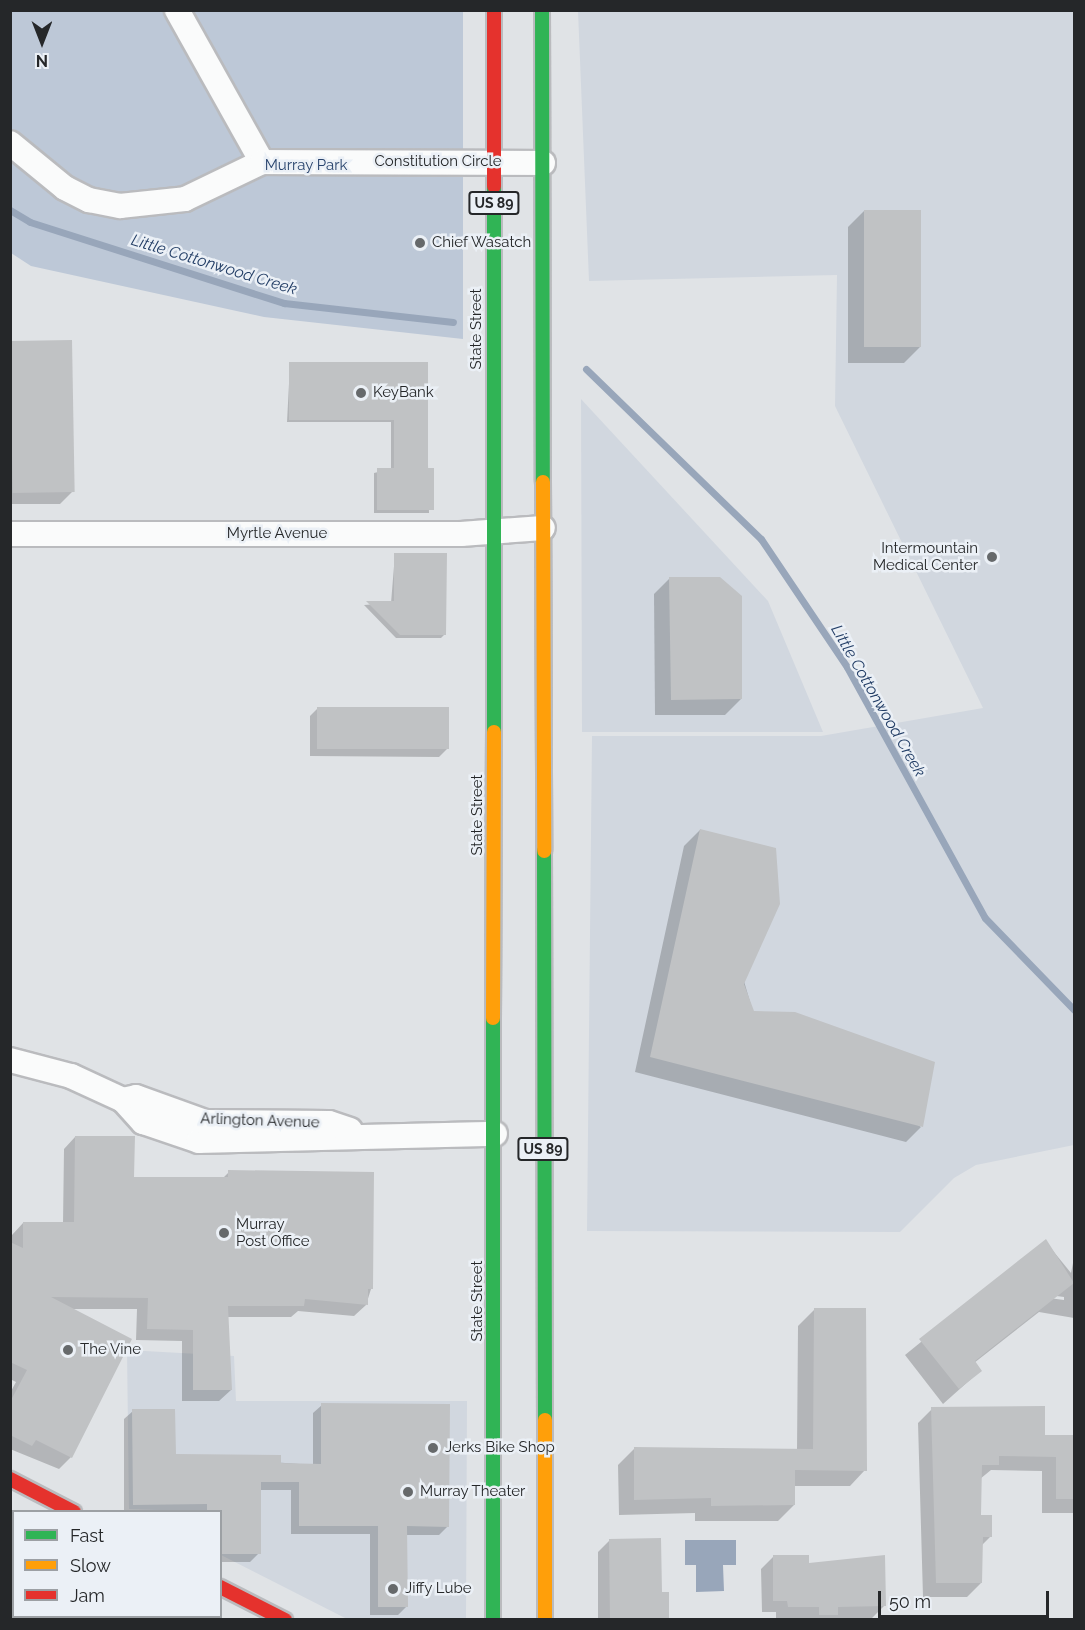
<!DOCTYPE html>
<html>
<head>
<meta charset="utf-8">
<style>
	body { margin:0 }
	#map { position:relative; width:1085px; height:1630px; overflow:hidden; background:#e0e3e6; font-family:Raleway,sans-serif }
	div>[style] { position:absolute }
	.built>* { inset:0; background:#d1d7df }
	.green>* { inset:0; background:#bdc8d7 }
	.water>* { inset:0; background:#98a6ba }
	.shadow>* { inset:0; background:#0003; transform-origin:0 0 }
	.stream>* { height:7px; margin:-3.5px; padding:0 3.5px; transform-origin:3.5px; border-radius:3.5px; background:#98a6ba }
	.building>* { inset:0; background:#c0c2c4; transform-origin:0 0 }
	.roads { filter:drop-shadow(2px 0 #babbbe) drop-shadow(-2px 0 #babbbe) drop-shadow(0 2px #babbbe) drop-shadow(0 -2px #babbbe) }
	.street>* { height:24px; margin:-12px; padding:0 12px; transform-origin:12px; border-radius:12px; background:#fafbfb }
	.fast>* { height:14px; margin:-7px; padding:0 7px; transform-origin:7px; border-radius:7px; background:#30b455 }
	.slow>* { height:14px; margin:-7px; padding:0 7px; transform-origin:7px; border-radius:7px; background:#ff9f0a }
	.jam>* { height:14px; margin:-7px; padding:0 7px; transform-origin:7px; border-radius:7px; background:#e5322d }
	.dots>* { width:16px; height:16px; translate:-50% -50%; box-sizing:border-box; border:3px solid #ebf0f6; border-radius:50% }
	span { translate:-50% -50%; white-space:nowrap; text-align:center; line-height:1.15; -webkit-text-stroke:5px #ebf0f6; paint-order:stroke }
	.shield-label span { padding:2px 4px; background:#ebf0f6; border:2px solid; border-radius:4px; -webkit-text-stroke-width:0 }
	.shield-label { font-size:14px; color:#252729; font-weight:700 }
	.street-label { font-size:15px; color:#252729 }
	.park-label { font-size:15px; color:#29446d }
	.poi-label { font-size:15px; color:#252729 }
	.left { translate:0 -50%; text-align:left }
	.right { translate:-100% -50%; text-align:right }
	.water-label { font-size:16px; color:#233e66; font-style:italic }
	.frame { position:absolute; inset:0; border:12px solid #252729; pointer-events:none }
	.legend { position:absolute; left:12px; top:1510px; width:210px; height:108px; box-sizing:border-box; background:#ebf0f6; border:2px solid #9ca0a4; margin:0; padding:8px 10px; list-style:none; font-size:18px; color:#252729 }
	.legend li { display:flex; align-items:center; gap:12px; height:30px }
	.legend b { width:30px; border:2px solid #9ca0a4 }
	.north { position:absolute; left:12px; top:12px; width:60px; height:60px; -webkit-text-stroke:4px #ebf0f6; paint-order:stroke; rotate:180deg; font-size:16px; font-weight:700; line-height:24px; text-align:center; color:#252729 }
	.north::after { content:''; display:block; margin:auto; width:21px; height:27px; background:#252729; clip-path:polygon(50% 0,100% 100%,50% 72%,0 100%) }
	.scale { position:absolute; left:878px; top:1591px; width:171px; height:27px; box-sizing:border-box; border:3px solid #252729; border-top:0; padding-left:8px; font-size:18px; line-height:21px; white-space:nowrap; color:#252729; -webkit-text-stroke:4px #ebf0f6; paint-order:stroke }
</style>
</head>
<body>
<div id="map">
	<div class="built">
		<div style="clip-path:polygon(578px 11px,1074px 11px,1074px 1145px,976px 1165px,954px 1178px,900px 1232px,587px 1231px,592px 736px,821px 736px,983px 708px,835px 406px,837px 275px,589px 281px)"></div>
		<div style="clip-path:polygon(581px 399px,768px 601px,823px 732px,582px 732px)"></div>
		<div style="clip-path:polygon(127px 1350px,234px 1356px,236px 1401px,467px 1401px,466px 1619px,347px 1619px,221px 1555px,220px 1512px,129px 1509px)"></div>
	</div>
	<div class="green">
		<div style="clip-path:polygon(10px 11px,463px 11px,463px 339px,264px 317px,31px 266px,11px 253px)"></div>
	</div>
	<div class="water">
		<div style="clip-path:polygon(685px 1540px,736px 1540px,736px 1565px,723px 1565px,724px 1591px,696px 1592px,696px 1565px,685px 1565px)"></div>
	</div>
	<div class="shadow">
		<div style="clip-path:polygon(864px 211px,920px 347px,904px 363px,848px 363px,848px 227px)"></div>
		<div style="clip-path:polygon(10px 344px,72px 492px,60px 504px,10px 504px)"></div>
		<div style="clip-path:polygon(290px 364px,426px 364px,429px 513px,374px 513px,374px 473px,391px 469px,391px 422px,287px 422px)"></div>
		<div style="clip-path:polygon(395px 554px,445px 634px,441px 638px,396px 638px,364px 605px,391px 603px)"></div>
		<div style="clip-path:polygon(670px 578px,741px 699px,725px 715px,655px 715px,654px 594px)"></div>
		<div style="clip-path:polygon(318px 708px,447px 749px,439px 757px,310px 756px,310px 716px)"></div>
		<div style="clip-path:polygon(700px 830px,753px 1012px,921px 1127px,906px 1142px,635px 1072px,684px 846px)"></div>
		<div style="clip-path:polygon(75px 1137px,133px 1178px,222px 1179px,229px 1172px,371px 1289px,366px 1305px,354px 1316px,298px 1311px,291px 1317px,227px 1317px,231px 1390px,219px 1401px,182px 1401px,182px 1341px,136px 1340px,137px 1309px,70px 1309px,71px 1457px,59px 1469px,10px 1449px,10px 1393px,16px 1382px,10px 1379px,12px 1235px,23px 1223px,63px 1223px,64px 1149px)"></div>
		<div style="clip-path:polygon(evenodd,1045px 1241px,1071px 1273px,1074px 1258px,1074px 1318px,1039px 1312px,974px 1363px,980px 1371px,943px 1404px,905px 1355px,1045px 1241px,1049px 1295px,1064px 1297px,1064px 1300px,1049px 1298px,1049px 1295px)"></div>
		<div style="clip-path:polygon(814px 1310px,865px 1470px,850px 1486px,794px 1486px,794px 1505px,778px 1521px,695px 1521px,695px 1513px,619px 1515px,618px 1465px,634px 1449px,797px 1450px,798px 1326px)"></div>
		<div style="clip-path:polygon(322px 1405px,448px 1526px,439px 1535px,406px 1535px,407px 1606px,398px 1615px,370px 1615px,370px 1534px,291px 1534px,291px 1490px,259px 1490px,259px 1553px,250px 1562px,220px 1562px,220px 1512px,124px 1512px,124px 1419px,133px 1411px,174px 1455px,313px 1465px,313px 1413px)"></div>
		<div style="clip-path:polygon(932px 1409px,1044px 1437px,1074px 1437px,1074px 1513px,1042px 1513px,1042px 1471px,991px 1470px,980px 1479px,980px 1516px,991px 1536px,981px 1546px,981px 1583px,967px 1597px,923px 1597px,918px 1423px)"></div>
		<div style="clip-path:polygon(610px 1540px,660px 1593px,667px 1620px,598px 1620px,598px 1552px)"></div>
		<div style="left:10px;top:1555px;width:4px;height:50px;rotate:14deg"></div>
		<div style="clip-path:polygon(773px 1557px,808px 1565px,884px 1606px,872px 1618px,776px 1619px,776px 1612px,762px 1612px,761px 1569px)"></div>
		<div style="clip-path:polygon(37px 1616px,131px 1616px,36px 1620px)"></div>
	</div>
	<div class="stream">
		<div style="left:10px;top:210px;width:23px;rotate:31deg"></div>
		<div style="left:30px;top:222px;width:267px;rotate:17.7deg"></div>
		<div style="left:284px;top:303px;width:170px;rotate:6.4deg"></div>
		<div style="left:586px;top:369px;width:244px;rotate:44.2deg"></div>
		<div style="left:761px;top:539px;width:154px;rotate:56.1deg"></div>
		<div style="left:847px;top:667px;width:286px;rotate:61.2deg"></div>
		<div style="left:985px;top:918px;width:128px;rotate:45.9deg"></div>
	</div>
	<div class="building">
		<div style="left:864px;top:210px;width:57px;height:137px"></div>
		<div style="left:72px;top:340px;width:152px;height:62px;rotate:89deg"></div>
		<div style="clip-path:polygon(289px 362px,428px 362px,428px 468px,434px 468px,434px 510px,377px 510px,377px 468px,394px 468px,394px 420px,289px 420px)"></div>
		<div style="clip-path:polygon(394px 553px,447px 553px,446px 635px,400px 635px,366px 601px,394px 601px)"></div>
		<div style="clip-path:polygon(669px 577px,720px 577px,742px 596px,742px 699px,671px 700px)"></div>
		<div style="left:317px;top:707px;width:132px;height:42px"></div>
		<div style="clip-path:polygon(700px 829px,776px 848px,780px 904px,744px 984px,754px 1011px,795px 1012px,935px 1062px,923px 1127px,650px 1057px)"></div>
		<div style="clip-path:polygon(75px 1136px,135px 1136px,134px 1177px,228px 1177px,228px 1170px,374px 1172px,373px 1289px,368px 1289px,368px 1305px,305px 1299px,304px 1306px,228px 1306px,232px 1390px,193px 1390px,193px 1330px,147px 1329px,148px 1298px,51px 1297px,132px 1339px,72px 1458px,36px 1440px,32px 1446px,10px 1435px,10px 1402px,27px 1370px,10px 1362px,10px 1242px,23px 1248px,23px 1222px,74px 1222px)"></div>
		<div style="clip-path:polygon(1046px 1239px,1074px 1283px,975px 1361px,982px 1371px,959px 1389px,919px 1339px)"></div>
		<div style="clip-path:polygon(814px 1308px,866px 1308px,867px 1471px,795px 1470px,795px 1505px,711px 1506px,711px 1498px,634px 1500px,634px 1447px,813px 1449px)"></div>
		<div style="clip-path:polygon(321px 1403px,450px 1404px,449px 1527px,407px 1526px,408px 1607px,378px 1607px,378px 1526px,299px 1526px,299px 1482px,261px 1482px,261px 1554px,220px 1554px,220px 1512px,207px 1512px,207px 1504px,133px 1505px,132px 1409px,175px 1409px,176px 1454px,281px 1455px,281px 1463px,321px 1464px)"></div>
		<div style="clip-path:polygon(1045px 1406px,1045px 1435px,1074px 1435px,1074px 1499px,1056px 1499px,1056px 1457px,999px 1456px,999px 1465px,982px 1465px,981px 1515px,992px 1515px,992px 1537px,983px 1537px,982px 1583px,936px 1583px,931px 1407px)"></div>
		<div style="clip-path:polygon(661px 1538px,662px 1592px,669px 1592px,669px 1620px,610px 1620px,609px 1539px)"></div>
		<div style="clip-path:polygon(773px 1555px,809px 1555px,809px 1563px,885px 1555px,886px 1606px,838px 1607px,838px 1615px,819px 1615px,819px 1607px,788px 1607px,787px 1601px,773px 1601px)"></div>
	</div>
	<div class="roads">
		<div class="street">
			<div style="left:177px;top:10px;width:174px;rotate:60.8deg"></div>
			<div style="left:10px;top:143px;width:71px;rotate:39.3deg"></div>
			<div style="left:65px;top:188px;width:27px;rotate:27deg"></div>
			<div style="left:89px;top:200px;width:32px;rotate:11deg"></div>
			<div style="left:120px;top:206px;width:65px;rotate:-6.1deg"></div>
			<div style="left:185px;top:199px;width:85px;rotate:-25.7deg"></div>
			<div style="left:262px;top:162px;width:281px;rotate:0.2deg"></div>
			<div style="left:10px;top:534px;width:451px"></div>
			<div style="left:461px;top:534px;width:82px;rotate:-4.2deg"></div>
			<div style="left:10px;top:1060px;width:63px;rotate:14.7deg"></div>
			<div style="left:71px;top:1076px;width:57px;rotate:24.8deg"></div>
			<div style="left:123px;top:1100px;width:30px;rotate:48deg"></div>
			<div style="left:143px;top:1122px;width:59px;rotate:18.7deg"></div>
			<div style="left:199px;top:1141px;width:296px;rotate:-1.4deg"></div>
			<div style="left:123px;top:1100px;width:13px;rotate:-13deg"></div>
			<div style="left:136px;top:1097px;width:73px;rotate:19.9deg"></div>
			<div style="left:205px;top:1122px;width:124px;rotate:0.5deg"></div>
			<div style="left:329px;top:1123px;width:22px;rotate:18deg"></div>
		</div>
		<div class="fast">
			<div style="left:542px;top:10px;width:472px;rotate:89.9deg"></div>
			<div style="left:494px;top:732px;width:546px;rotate:-90deg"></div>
			<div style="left:544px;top:851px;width:569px;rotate:89.9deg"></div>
			<div style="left:493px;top:1620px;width:602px;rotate:-90deg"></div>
		</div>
		<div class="slow">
			<div style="left:543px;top:482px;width:369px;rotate:89.8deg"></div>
			<div style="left:493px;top:1018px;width:286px;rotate:-89.8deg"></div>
			<div style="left:545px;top:1420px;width:200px;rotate:90deg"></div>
		</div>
		<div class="jam">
			<div style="left:494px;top:186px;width:176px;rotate:-90deg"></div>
			<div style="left:10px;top:1479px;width:72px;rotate:27.3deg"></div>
			<div style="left:220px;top:1587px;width:73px;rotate:26.9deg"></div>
		</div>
	</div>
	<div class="dots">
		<div style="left:420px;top:243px;background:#66696b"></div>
		<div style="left:361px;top:393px;background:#66696b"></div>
		<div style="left:992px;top:557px;background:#66696b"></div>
		<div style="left:224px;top:1233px;background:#66696b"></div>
		<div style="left:68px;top:1350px;background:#66696b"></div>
		<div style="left:433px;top:1448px;background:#66696b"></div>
		<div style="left:408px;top:1492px;background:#66696b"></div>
		<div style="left:393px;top:1589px;background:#66696b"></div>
	</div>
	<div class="shield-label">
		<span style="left:494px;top:203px">US 89</span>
		<span style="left:543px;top:1149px">US 89</span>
	</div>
	<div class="street-label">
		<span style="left:438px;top:162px">Constitution Circle</span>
		<span style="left:477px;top:329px;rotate:-90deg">State Street</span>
		<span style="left:277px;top:534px">Myrtle Avenue</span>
		<span style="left:478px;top:815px;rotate:-90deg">State Street</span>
		<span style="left:260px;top:1121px;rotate:2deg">Arlington Avenue</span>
		<span style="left:478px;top:1301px;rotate:-90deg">State Street</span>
	</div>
	<div class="park-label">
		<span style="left:306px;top:166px">Murray Park</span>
	</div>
	<div class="poi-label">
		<span class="left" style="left:432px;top:243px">Chief Wasatch</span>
		<span class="left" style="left:373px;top:393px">KeyBank</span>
		<span class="right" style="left:978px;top:557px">Intermountain<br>Medical Center</span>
		<span class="left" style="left:236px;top:1233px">Murray<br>Post Office</span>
		<span class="left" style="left:80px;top:1350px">The Vine</span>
		<span class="left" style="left:445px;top:1448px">Jerks Bike Shop</span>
		<span class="left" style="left:420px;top:1492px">Murray Theater</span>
		<span class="left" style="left:405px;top:1589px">Jiffy Lube</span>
	</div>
	<div class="water-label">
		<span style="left:214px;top:265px;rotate:17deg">Little Cottonwood Creek</span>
		<span style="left:878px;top:701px;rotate:60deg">Little Cottonwood Creek</span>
	</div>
	<div class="frame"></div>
	<ul class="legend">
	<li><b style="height:8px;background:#30b455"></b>Fast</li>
	<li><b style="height:8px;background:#ff9f0a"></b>Slow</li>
	<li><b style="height:8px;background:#e5322d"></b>Jam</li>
	</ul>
	<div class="north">N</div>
	<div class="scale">50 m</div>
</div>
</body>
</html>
